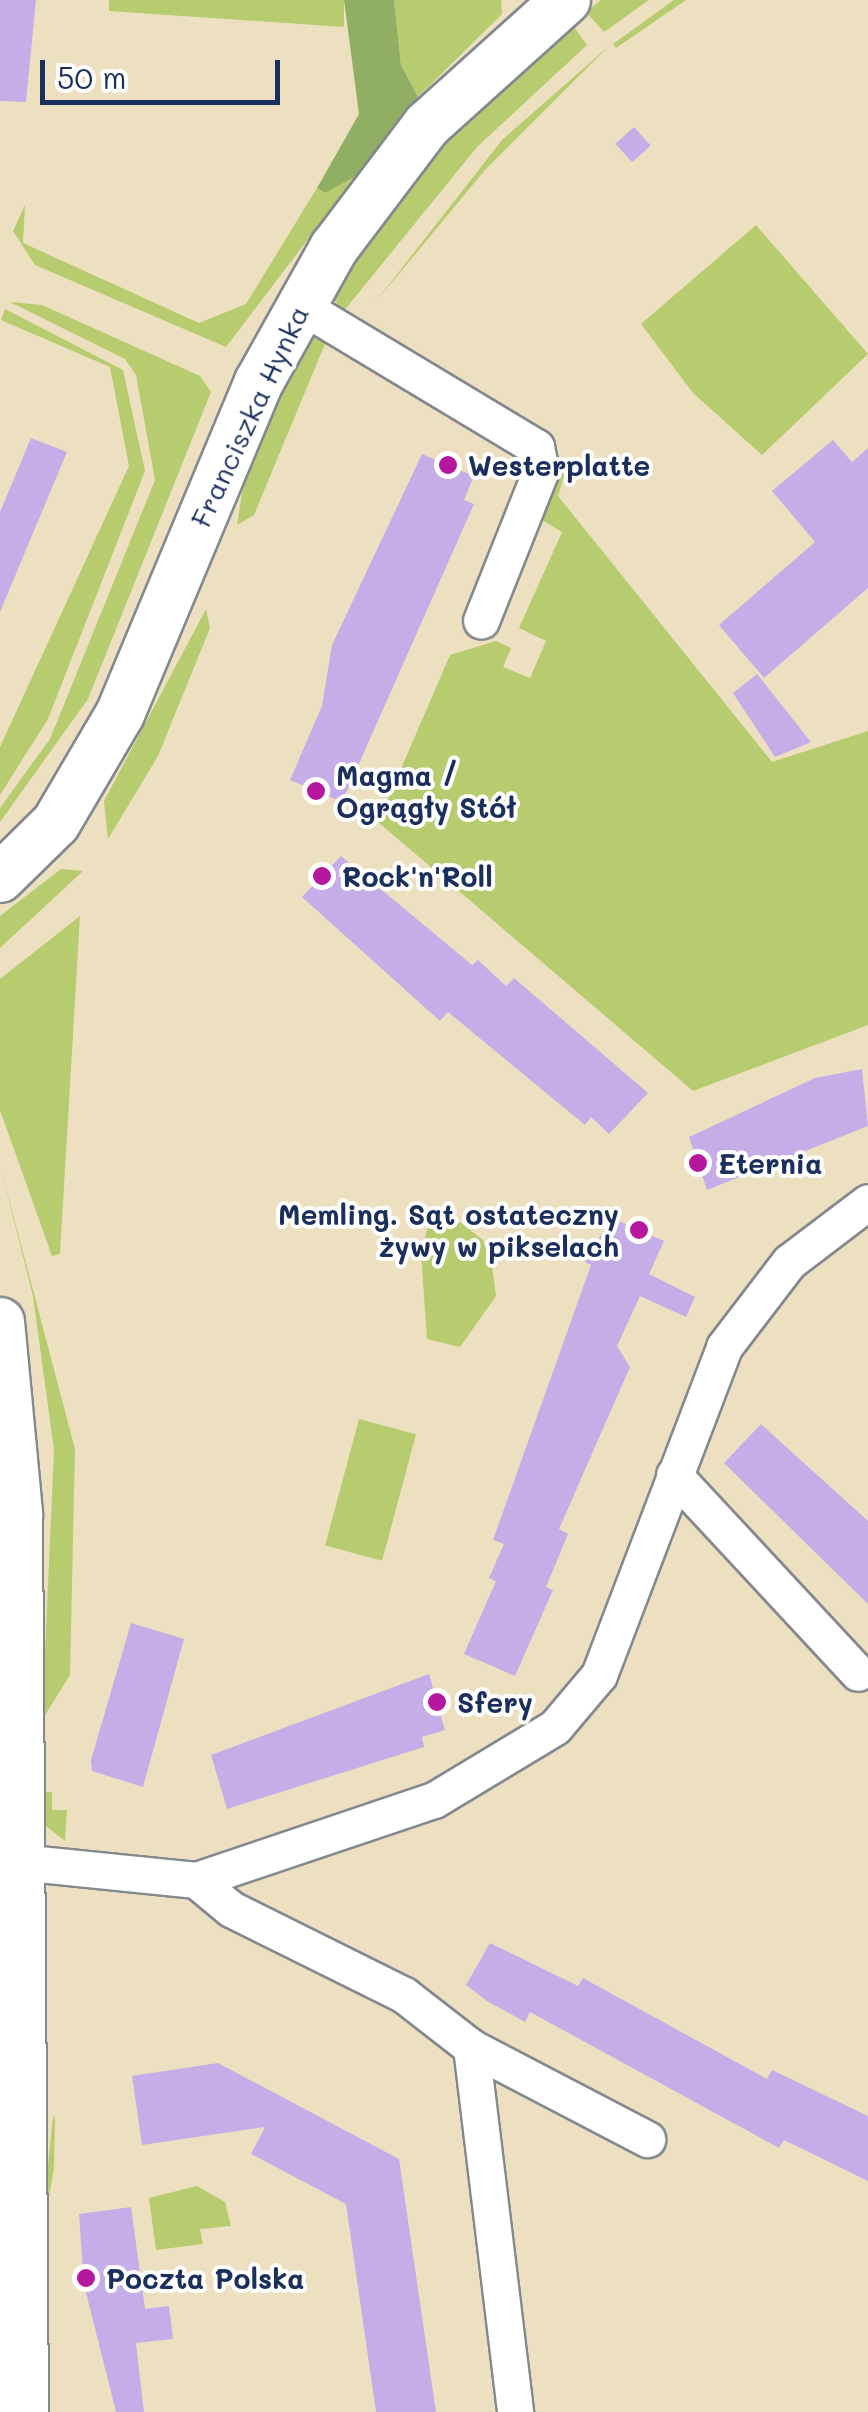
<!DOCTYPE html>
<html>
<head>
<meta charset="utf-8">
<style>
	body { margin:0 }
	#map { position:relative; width:868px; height:2412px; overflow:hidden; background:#ede0c0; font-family:Mali,sans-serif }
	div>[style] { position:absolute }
	.green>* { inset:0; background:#b7cb6f; transform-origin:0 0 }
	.forest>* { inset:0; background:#91af62 }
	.building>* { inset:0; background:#c5ade8; transform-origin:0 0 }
	.roads { filter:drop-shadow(2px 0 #84888f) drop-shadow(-2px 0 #84888f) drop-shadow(0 2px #84888f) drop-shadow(0 -2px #84888f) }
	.street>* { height:35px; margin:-17.5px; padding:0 17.5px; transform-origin:17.5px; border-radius:17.5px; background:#fff }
	.secondary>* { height:48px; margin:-24px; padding:0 24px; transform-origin:24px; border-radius:24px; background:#fff }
	.dots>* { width:28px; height:28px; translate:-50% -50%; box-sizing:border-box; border:5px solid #fff; border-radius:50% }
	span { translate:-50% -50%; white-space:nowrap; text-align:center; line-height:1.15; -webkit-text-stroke:8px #fff; paint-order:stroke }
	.street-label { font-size:28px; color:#1b2f5e }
	.poi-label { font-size:28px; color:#1b2f5e; font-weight:700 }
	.left { translate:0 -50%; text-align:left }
	.right { translate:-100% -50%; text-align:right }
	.scale { position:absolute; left:40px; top:60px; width:240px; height:45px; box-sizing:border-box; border:5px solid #1b2f5e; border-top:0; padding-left:12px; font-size:30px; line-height:35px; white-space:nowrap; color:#1b2f5e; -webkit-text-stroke:8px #fff; paint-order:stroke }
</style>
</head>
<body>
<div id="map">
	<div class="green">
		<div style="clip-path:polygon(109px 0,344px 0,344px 27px,109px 11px)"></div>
		<div style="clip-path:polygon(394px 0,501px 0,502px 14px,418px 97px,401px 65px)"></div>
		<div style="clip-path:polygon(601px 0,649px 0,604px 32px,586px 12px)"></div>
		<div style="clip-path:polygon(674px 0,686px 0,616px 48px,613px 44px)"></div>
		<div style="clip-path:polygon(571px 23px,587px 45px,477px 147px,343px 312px,333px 298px,348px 261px,438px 142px)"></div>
		<div style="clip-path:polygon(609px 46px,485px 170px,373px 305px,502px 140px)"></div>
		<div style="clip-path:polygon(342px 176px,356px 176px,226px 347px,35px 265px,13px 231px,25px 205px,23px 243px,199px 323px,246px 304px,317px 188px,325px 193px)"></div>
		<div style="clip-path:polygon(756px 225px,868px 354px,762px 455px,693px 393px,641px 324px)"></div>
		<div style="clip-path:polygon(10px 302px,42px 305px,200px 376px,211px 392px,88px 699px,0 822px,0 808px,50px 739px,155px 480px,136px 375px,125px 359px)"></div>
		<div style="clip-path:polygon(5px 309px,123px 370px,145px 471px,48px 719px,0 795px,0 747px,129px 466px,110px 367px,1px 320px)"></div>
		<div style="clip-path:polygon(310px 338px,327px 339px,254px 515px,237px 525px,248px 455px)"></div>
		<div style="clip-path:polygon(569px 460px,558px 496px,772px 762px,868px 731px,868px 1025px,693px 1091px,378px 822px,450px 655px,496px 641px,511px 648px,503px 667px,530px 678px,546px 641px,519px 628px,562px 532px,537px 517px)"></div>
		<div style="clip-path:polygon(206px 609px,210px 628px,158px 756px,108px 839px,104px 801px)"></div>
		<div style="clip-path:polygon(61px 869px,83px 871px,0 948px,0 916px)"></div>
		<div style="clip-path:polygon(80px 916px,60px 1254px,52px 1256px,0 1110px,0 979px)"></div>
		<div style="clip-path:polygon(0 1165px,75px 1449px,70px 1675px,42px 1720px,54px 1450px,33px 1296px)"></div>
		<div style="clip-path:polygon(430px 1218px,461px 1223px,483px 1240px,492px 1266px,496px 1296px,460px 1347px,427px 1339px,421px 1254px)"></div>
		<div style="left:359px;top:1419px;width:59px;height:131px;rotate:15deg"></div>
		<div style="clip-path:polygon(39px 1792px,52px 1792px,52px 1810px,67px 1810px,65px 1841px,41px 1822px)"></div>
		<div style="clip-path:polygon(55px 2116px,54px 2168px,39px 2254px,53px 2117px)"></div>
		<div style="clip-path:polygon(197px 2186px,225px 2202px,231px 2226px,200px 2229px,203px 2244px,156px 2250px,149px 2198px)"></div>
	</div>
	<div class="forest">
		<div style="clip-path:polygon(344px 0,394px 0,401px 65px,418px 97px,356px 176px,325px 193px,317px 188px,359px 114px)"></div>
	</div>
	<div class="building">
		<div style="clip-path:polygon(0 0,36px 0,26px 102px,0 101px)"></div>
		<div style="left:634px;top:127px;width:25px;height:25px;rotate:48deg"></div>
		<div style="clip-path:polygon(31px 438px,67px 452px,0 612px,0 512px)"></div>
		<div style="clip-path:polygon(833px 440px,852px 462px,868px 448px,868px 588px,764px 678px,719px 625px,815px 542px,772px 491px)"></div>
		<div style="clip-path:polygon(422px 454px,474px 476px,464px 500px,474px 504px,342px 802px,290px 780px,322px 706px,332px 645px)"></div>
		<div style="clip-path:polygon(757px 674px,811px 742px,775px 757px,733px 693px)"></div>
		<div style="clip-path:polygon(341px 856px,472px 965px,478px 960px,506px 986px,514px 978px,648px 1093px,609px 1134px,591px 1117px,585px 1125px,448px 1012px,440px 1021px,302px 897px)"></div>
		<div style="clip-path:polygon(862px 1069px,868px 1126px,707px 1190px,689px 1137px,815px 1078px)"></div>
		<div style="clip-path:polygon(612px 1218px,664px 1241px,649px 1274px,695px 1297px,686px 1317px,640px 1296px,617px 1346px,630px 1367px,559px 1529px,568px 1534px,546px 1587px,553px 1590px,515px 1676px,464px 1654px,496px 1581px,489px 1578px,504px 1544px,493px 1540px,591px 1265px,584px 1261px)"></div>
		<div style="clip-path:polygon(761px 1424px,868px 1521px,868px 1604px,724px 1463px)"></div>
		<div style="clip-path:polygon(131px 1623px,184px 1639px,143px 1787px,92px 1771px,91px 1760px)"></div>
		<div style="clip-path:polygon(429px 1674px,445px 1730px,422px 1737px,424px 1747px,227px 1809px,211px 1755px)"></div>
		<div style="clip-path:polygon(490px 1943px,578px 1986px,583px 1978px,767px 2079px,772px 2070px,868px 2116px,868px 2181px,784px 2140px,779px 2148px,530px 2012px,525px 2022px,487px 2001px,466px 1985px)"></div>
		<div style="clip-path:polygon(218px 2063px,399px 2159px,436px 2412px,376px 2412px,346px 2204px,251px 2154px,265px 2127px,142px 2145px,132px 2076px)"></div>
		<div style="clip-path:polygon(131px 2207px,145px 2309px,169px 2306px,173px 2339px,136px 2343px,144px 2412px,116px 2412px,84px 2285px,79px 2214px)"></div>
	</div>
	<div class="roads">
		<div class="street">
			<div style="left:298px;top:304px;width:278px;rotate:31deg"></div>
			<div style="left:536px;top:447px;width:24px;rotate:78deg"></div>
			<div style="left:541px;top:470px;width:162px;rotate:111.7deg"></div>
			<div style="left:674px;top:1475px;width:270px;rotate:47.1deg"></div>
			<div style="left:19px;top:1862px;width:178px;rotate:5.8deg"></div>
			<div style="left:196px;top:1880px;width:45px;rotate:39.6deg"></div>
			<div style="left:231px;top:1909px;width:193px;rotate:26.4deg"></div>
			<div style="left:404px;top:1995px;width:85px;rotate:37.8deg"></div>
			<div style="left:471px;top:2047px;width:199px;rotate:27.6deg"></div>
			<div style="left:196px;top:1880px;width:251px;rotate:-18.6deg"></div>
			<div style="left:434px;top:1800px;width:141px;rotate:-31.1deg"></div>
			<div style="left:555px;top:1727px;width:68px;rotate:-49.8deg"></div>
			<div style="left:599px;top:1675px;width:351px;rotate:-69.1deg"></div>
			<div style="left:724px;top:1347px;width:107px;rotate:-52.6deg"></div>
			<div style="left:789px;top:1262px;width:99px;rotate:-37.2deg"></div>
			<div style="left:471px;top:2047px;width:368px;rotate:83.1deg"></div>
		</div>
		<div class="secondary">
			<div style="left:0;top:878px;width:78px;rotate:-44.5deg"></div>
			<div style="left:56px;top:823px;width:126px;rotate:-59.6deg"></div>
			<div style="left:120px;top:714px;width:360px;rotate:-67.3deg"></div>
			<div style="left:259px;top:382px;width:154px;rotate:-60.8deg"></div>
			<div style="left:334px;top:248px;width:154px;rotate:-52.9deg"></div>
			<div style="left:427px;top:125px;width:187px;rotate:-42deg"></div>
			<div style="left:0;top:1322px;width:193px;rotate:84.6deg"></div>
			<div style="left:18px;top:1514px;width:898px;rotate:89.62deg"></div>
		</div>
	</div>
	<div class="dots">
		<div style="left:448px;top:465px;background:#b5179e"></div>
		<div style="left:316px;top:791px;background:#b5179e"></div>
		<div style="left:322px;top:876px;background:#b5179e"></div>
		<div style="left:698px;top:1163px;background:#b5179e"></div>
		<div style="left:639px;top:1230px;background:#b5179e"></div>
		<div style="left:437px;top:1702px;background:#b5179e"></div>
		<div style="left:86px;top:2278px;background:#b5179e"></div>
	</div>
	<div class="street-label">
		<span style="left:249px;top:416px;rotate:-65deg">Franciszka Hynka</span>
	</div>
	<div class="poi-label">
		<span class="left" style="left:468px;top:465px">Westerplatte</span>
		<span class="left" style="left:336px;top:791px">Magma /<br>Ogrągły Stół</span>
		<span class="left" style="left:342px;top:876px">Rock'n'Roll</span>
		<span class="left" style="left:718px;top:1163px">Eternia</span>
		<span class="right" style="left:619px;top:1230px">Memling. Sąt ostateczny<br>żywy w pikselach</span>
		<span class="left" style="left:457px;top:1702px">Sfery</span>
		<span class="left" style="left:106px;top:2278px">Poczta Polska</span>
	</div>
	<div class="scale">50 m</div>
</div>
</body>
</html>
